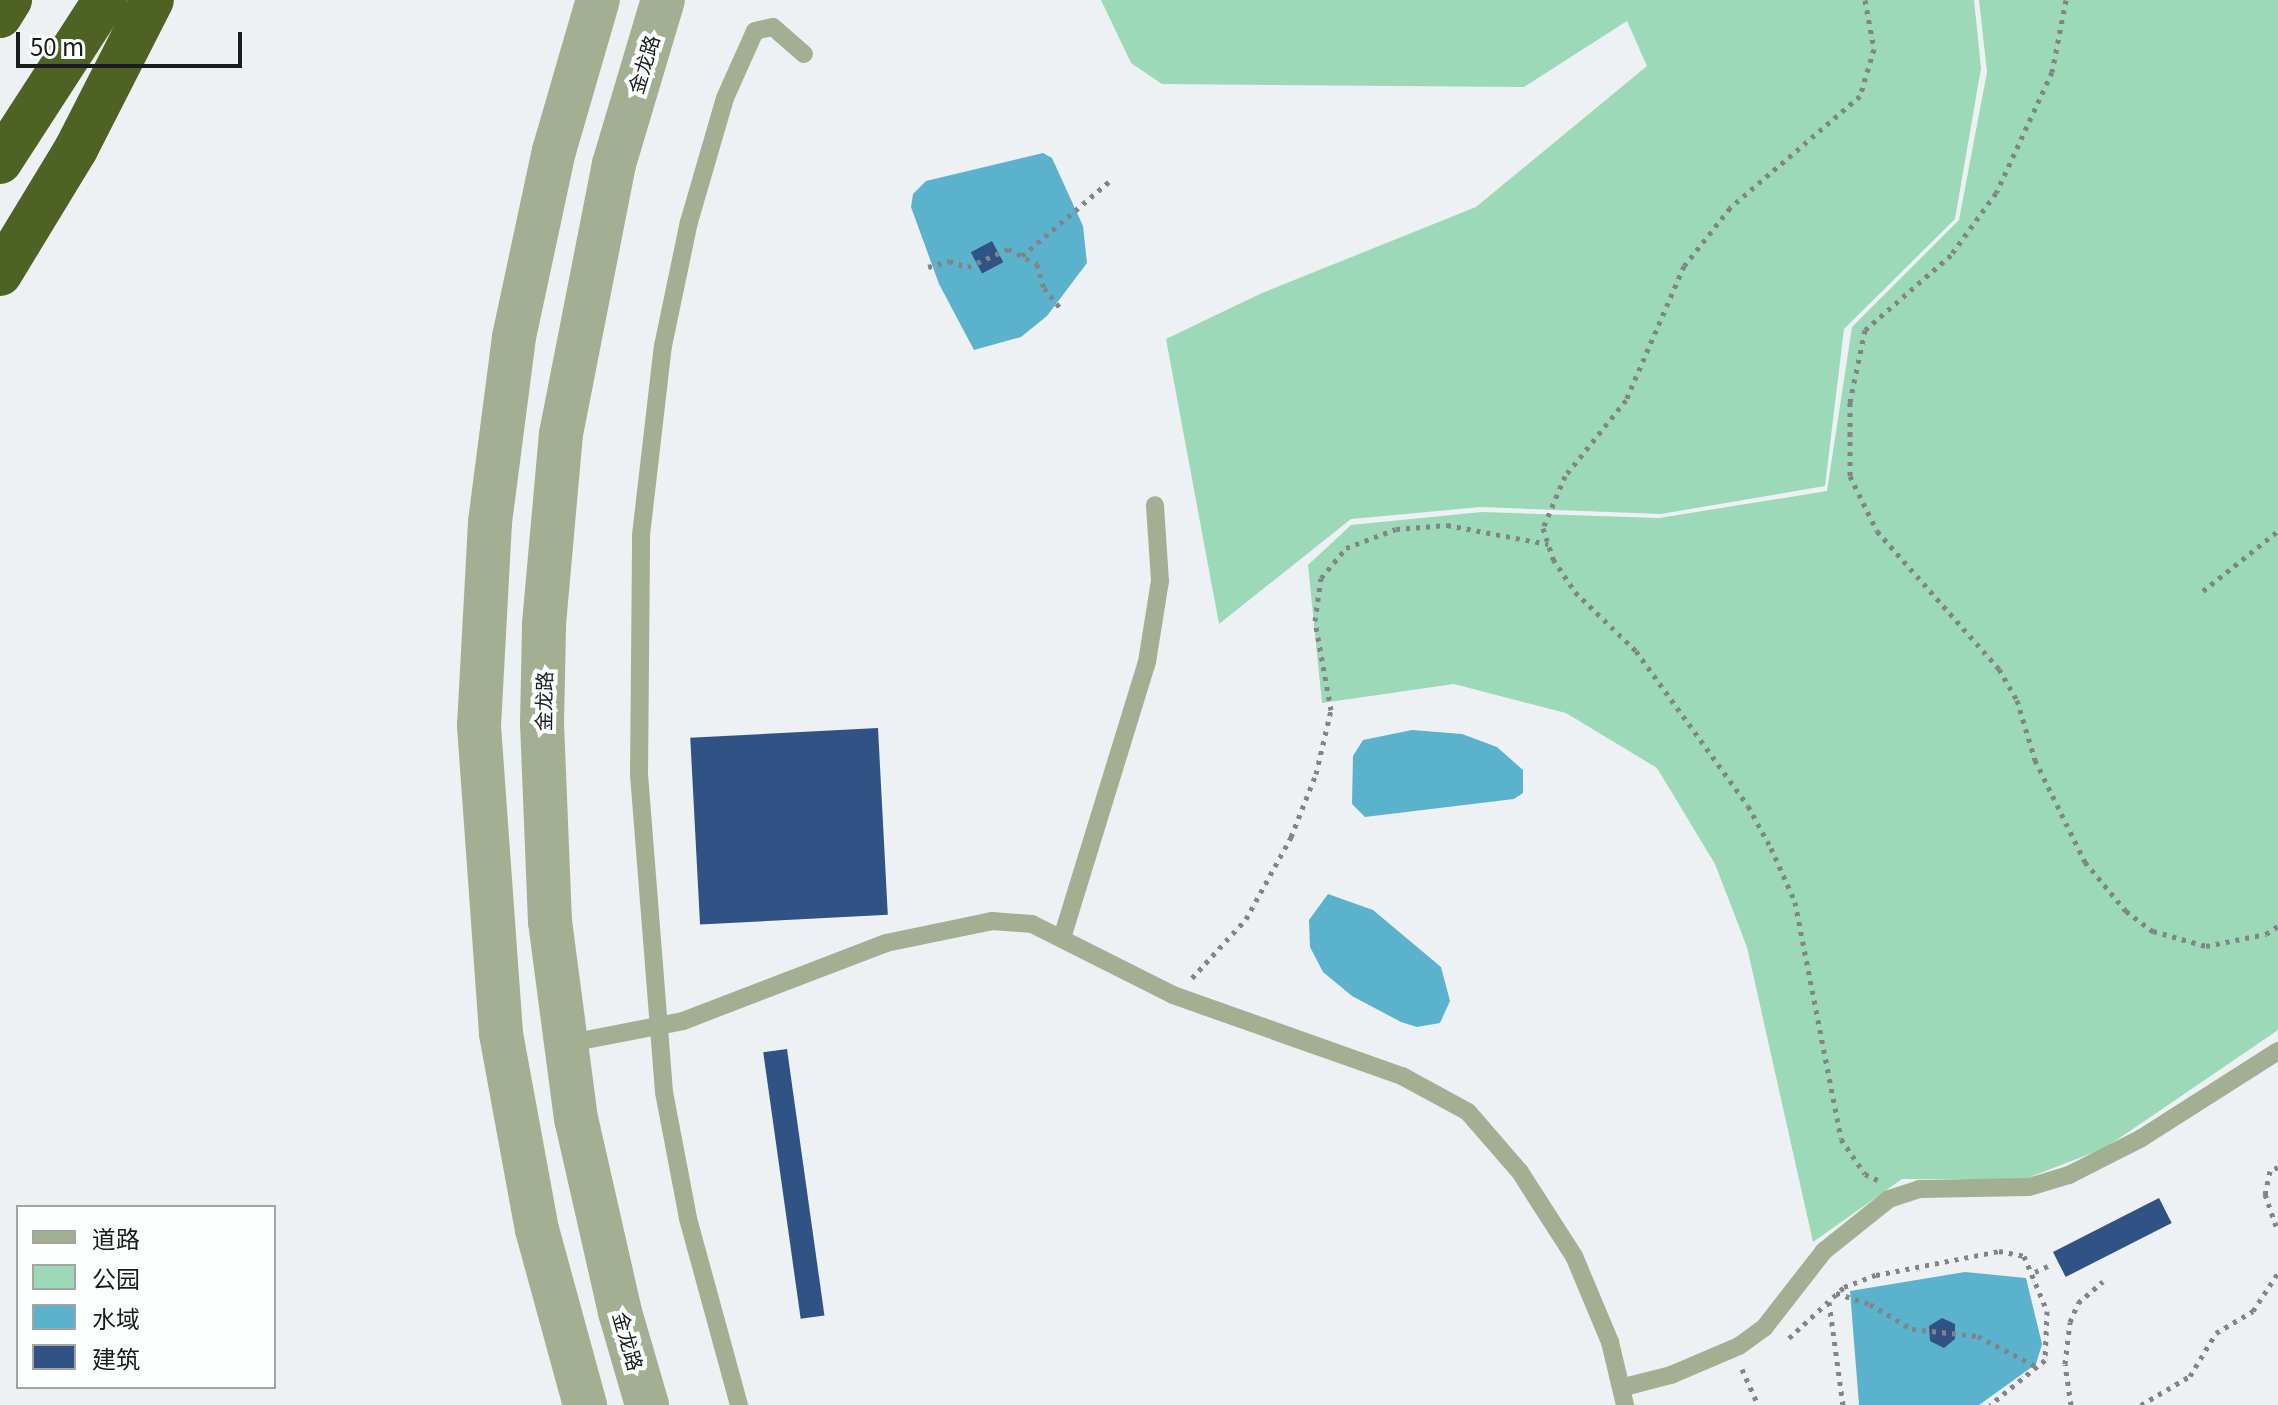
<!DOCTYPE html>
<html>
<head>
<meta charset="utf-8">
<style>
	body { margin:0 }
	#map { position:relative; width:2278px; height:1405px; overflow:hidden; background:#eef1f4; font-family:Georgia,"Noto Sans SC",serif }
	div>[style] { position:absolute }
	.green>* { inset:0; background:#9bd9b8 }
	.water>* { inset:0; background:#5bb2cd }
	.building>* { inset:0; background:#305285; transform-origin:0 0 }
	.path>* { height:5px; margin-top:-2.5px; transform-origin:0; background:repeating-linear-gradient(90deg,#828486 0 4px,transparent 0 10px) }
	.service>* { height:18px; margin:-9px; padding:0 9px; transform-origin:9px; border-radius:9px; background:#a3af92 }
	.tertiary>* { height:44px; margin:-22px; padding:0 22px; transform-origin:22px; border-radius:22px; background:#a3af92 }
	.motorway>* { height:44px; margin:-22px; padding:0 22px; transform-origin:22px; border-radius:22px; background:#4e6323 }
	span { translate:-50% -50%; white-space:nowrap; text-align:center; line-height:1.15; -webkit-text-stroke:8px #fdfefe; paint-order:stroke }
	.street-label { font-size:20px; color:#1b1c1d }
	.legend { position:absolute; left:16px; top:1205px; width:260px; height:184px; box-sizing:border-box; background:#fdfefe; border:2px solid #a3a4a4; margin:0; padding:10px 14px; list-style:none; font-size:24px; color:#1b1c1d }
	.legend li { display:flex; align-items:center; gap:16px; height:40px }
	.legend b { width:40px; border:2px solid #a3a4a4 }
	.scale { position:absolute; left:16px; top:32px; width:226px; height:36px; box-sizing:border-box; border:4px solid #1b1c1d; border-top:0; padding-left:10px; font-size:24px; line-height:28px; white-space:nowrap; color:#1b1c1d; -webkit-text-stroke:6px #fdfefe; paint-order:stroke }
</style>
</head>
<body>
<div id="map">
	<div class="green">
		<div style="clip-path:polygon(1101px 0,1974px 0,1981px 68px,1955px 219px,1844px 329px,1825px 486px,1661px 514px,1481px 507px,1351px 519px,1219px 624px,1166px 339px,1262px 293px,1476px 207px,1647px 66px,1627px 21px,1524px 87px,1162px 84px,1131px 63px)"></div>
		<div style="clip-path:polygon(1979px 0,2278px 0,2278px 1030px,2105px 1148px,2025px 1179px,1902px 1179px,1813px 1242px,1747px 947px,1715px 864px,1657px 768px,1566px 713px,1454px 684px,1322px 703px,1308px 565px,1351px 525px,1482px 512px,1659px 518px,1827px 491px,1852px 327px,1959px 220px,1987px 72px)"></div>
	</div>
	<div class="water">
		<div style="clip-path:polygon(1043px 153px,1052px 158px,1083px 226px,1087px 263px,1047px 316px,1021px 337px,974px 350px,939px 284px,911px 207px,913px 194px,926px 181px)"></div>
		<div style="clip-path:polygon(1412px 730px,1462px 734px,1497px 747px,1523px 770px,1523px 793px,1514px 799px,1365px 817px,1352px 804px,1353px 756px,1363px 740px)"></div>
		<div style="clip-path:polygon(1328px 894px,1373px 910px,1441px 967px,1450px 1001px,1440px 1023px,1417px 1027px,1401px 1022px,1352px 996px,1323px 972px,1310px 947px,1309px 920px)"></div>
		<div style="clip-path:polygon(1965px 1272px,2026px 1278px,2042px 1344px,2036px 1364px,1979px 1405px,1859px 1405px,1850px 1291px)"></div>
	</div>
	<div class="building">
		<div style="left:992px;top:241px;width:24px;height:24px;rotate:62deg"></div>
		<div style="left:878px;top:728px;width:187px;height:188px;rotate:87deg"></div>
		<div style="left:787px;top:1049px;width:269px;height:24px;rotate:82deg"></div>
		<div style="left:2159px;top:1198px;width:28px;height:119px;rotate:63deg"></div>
		<div style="clip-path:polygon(1942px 1318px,1955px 1324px,1955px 1339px,1944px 1348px,1930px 1341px,1929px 1326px)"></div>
	</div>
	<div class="path">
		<div style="left:1865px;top:0;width:50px;rotate:79.6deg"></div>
		<div style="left:1874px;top:49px;width:49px;rotate:106.6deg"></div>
		<div style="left:1860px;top:96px;width:172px;rotate:139.3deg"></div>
		<div style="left:1730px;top:208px;width:74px;rotate:128.4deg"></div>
		<div style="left:1684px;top:266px;width:146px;rotate:113.4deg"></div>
		<div style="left:1626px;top:400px;width:97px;rotate:128.8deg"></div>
		<div style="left:1565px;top:476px;width:56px;rotate:112.9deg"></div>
		<div style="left:1543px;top:528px;width:33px;rotate:72deg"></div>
		<div style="left:1553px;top:559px;width:40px;rotate:56deg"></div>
		<div style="left:1575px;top:592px;width:85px;rotate:44deg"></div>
		<div style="left:1636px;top:651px;width:191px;rotate:54.1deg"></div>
		<div style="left:1748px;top:806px;width:48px;rotate:61.3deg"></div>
		<div style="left:1771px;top:848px;width:59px;rotate:66deg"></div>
		<div style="left:1795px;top:902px;width:241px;rotate:79deg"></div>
		<div style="left:1841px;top:1139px;width:42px;rotate:55.6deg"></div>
		<div style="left:1865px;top:1174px;width:14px;rotate:25deg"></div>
		<div style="left:2066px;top:0;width:73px;rotate:101deg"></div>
		<div style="left:2052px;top:72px;width:133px;rotate:114.8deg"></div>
		<div style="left:1996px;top:193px;width:77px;rotate:126deg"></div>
		<div style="left:1951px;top:255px;width:114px;rotate:138.9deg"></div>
		<div style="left:1865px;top:330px;width:74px;rotate:101.8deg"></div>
		<div style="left:1850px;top:402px;width:74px;rotate:90deg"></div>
		<div style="left:1850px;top:476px;width:61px;rotate:63.9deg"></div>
		<div style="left:1877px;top:531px;width:184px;rotate:48.5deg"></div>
		<div style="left:1999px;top:669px;width:36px;rotate:60deg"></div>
		<div style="left:2017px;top:700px;width:63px;rotate:73.3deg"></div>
		<div style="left:2035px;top:760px;width:114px;rotate:63.9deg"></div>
		<div style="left:2085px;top:862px;width:64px;rotate:50.1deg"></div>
		<div style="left:2126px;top:911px;width:34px;rotate:37deg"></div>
		<div style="left:2153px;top:931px;width:55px;rotate:15.8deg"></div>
		<div style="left:2206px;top:946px;width:61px;rotate:-11.3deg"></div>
		<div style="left:2266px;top:934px;width:14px;rotate:-34deg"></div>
		<div style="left:1022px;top:256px;width:117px;rotate:-40.5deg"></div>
		<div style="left:928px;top:267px;width:22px;rotate:-16deg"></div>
		<div style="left:949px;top:261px;width:20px;rotate:18deg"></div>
		<div style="left:968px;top:267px;width:44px;rotate:-24.2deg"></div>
		<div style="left:1008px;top:249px;width:33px;rotate:27deg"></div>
		<div style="left:1037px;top:264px;width:25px;rotate:74deg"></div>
		<div style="left:1044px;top:288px;width:26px;rotate:51deg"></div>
		<div style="left:2203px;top:591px;width:96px;rotate:-38.7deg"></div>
		<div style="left:1192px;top:978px;width:80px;rotate:-47.5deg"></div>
		<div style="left:1246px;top:919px;width:94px;rotate:-61.2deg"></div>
		<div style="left:1291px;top:837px;width:68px;rotate:-68.4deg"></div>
		<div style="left:1316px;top:774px;width:66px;rotate:-76.8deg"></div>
		<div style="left:1331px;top:710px;width:90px;rotate:-100.2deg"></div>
		<div style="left:1315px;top:621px;width:43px;rotate:-82.1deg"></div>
		<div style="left:1321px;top:578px;width:39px;rotate:-50deg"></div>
		<div style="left:1346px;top:548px;width:53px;rotate:-20.8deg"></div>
		<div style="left:1396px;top:529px;width:51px;rotate:-4.5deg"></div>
		<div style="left:1447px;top:525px;width:103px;rotate:10.7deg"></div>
		<div style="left:2278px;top:1167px;width:9px;rotate:153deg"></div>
		<div style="left:2270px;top:1171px;width:24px;rotate:102deg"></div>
		<div style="left:2265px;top:1194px;width:39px;rotate:71deg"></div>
		<div style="left:2035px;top:1272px;width:19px;rotate:-25deg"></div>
		<div style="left:1836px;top:1293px;width:36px;rotate:18deg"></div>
		<div style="left:1870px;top:1304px;width:49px;rotate:30.8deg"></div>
		<div style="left:1912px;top:1329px;width:66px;rotate:6.1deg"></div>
		<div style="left:1978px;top:1336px;width:69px;rotate:27.7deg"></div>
		<div style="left:1829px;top:1302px;width:104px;rotate:82.3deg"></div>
		<div style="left:1789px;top:1338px;width:75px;rotate:-42.8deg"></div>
		<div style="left:1844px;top:1287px;width:34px;rotate:-21deg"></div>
		<div style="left:1876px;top:1275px;width:125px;rotate:-11deg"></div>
		<div style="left:1999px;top:1251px;width:25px;rotate:11deg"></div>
		<div style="left:2024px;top:1256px;width:60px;rotate:67.3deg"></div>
		<div style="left:2047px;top:1311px;width:49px;rotate:92.3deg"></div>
		<div style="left:2045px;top:1360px;width:71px;rotate:140.7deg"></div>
		<div style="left:1742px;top:1369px;width:39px;rotate:66deg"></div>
		<div style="left:2071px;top:1405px;width:41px;rotate:-98.3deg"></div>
		<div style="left:2065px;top:1364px;width:42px;rotate:-83.2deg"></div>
		<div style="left:2070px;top:1322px;width:21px;rotate:-67deg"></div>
		<div style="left:2078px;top:1303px;width:33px;rotate:-41deg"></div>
		<div style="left:2141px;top:1405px;width:57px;rotate:-30.6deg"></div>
		<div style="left:2190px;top:1376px;width:50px;rotate:-58.8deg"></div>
		<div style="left:2216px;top:1333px;width:43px;rotate:-30.7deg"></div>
		<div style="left:2253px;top:1311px;width:45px;rotate:-56.7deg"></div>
	</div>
	<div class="service">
		<div style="left:1062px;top:938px;width:289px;rotate:-72.9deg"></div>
		<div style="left:1147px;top:662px;width:82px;rotate:-80.9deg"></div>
		<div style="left:1160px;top:581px;width:76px;rotate:-93.8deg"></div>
		<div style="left:565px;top:1044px;width:120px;rotate:-11deg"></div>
		<div style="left:683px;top:1021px;width:217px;rotate:-21deg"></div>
		<div style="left:886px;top:943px;width:108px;rotate:-11.7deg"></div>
		<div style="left:992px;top:921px;width:40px;rotate:4.3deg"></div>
		<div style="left:1032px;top:924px;width:158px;rotate:26.7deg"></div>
		<div style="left:1173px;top:995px;width:243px;rotate:19.5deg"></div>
		<div style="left:1402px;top:1076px;width:75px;rotate:28.6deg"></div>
		<div style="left:1468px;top:1112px;width:79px;rotate:49.1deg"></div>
		<div style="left:1520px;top:1172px;width:100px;rotate:57.3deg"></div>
		<div style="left:1574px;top:1256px;width:93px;rotate:67.3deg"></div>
		<div style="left:1610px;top:1342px;width:65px;rotate:76.6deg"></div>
		<div style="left:1624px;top:1387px;width:49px;rotate:-14.3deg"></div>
		<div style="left:1671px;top:1375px;width:74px;rotate:-23.1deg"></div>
		<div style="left:1739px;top:1346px;width:31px;rotate:-36deg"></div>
		<div style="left:1764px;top:1328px;width:98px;rotate:-52.1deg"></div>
		<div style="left:1824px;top:1251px;width:83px;rotate:-38.7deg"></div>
		<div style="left:1889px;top:1199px;width:33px;rotate:-18deg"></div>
		<div style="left:1920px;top:1189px;width:109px;rotate:-1.1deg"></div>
		<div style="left:2029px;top:1187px;width:42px;rotate:-16.7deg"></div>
		<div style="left:2069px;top:1175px;width:80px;rotate:-26.9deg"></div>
		<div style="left:2140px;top:1139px;width:164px;rotate:-32.5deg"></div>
		<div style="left:739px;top:1405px;width:194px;rotate:-105.3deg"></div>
		<div style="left:688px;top:1218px;width:128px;rotate:-100.8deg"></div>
		<div style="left:664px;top:1092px;width:317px;rotate:-94.5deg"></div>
		<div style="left:639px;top:776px;width:241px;rotate:-89.5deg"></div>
		<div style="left:641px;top:535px;width:190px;rotate:-83.4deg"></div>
		<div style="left:663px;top:346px;width:127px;rotate:-78.2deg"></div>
		<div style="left:689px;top:222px;width:129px;rotate:-73.8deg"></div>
		<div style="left:725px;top:98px;width:73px;rotate:-65.9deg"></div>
		<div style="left:755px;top:31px;width:18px;rotate:-13deg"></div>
		<div style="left:773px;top:27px;width:41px;rotate:41.1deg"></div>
	</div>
	<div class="tertiary">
		<div style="left:585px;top:1405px;width:181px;rotate:-105.3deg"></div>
		<div style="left:537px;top:1230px;width:200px;rotate:-100.4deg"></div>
		<div style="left:501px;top:1033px;width:308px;rotate:-94.1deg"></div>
		<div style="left:479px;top:726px;width:204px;rotate:-86.9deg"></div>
		<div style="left:490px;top:522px;width:187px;rotate:-82.6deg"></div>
		<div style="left:514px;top:337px;width:190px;rotate:-77.9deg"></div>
		<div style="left:554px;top:151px;width:157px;rotate:-73.8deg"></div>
		<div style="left:647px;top:1405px;width:97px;rotate:-106.2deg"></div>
		<div style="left:620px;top:1312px;width:198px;rotate:-102.8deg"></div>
		<div style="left:576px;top:1119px;width:199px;rotate:-97.5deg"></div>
		<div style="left:550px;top:922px;width:199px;rotate:-92.3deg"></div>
		<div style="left:542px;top:723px;width:99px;rotate:-88.8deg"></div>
		<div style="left:544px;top:624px;width:191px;rotate:-84.9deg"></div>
		<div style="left:561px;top:434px;width:275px;rotate:-78.9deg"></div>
		<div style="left:614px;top:164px;width:171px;rotate:-73.4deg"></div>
	</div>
	<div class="motorway">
		<div style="left:0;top:16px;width:19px;rotate:-58deg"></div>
		<div style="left:0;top:162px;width:193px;rotate:-57.1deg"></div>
		<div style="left:0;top:274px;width:146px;rotate:-58.7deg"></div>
		<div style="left:76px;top:149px;width:167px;rotate:-63deg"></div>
	</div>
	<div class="street-label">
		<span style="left:643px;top:64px;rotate:-73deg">金龙路</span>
		<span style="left:543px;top:701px;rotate:-89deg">金龙路</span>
		<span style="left:629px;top:1341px;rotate:74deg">金龙路</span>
	</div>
	<ul class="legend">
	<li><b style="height:10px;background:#a3af92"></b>道路</li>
	<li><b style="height:22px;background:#9bd9b8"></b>公园</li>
	<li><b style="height:22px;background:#5bb2cd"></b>水域</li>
	<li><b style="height:22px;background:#305285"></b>建筑</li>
	</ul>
	<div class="scale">50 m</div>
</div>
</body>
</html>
